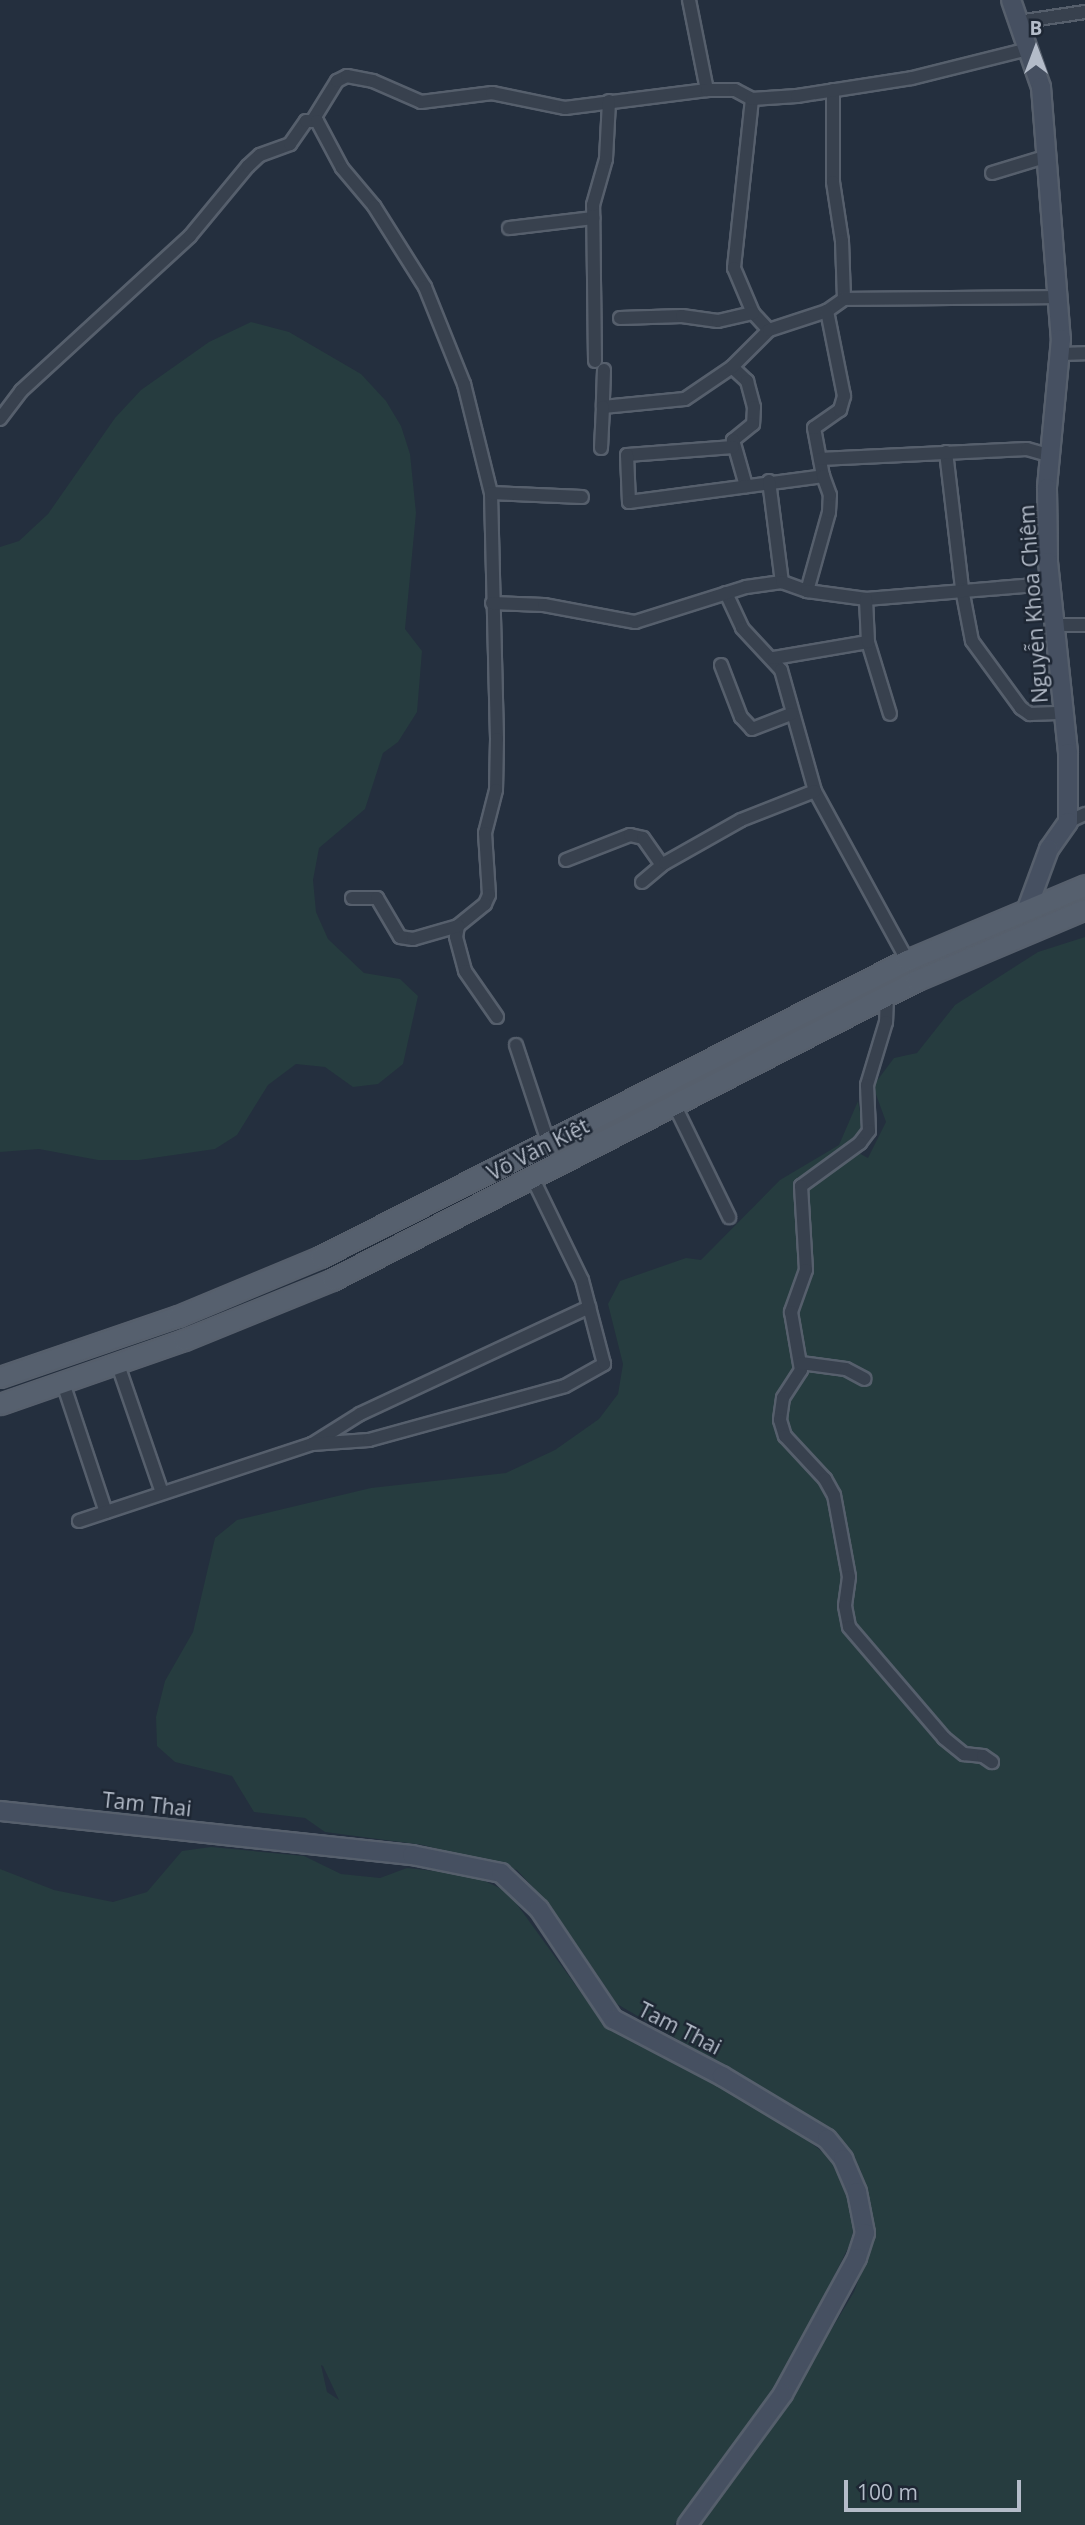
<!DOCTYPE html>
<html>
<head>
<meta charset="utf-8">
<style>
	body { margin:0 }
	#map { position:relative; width:1085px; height:2525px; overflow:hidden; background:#242f3e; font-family:"Open Sans",sans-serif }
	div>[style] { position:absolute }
	.green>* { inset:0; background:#263c3f }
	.roads { filter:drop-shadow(2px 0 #565f6c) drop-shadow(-2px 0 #565f6c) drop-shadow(0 2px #565f6c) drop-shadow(0 -2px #565f6c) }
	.street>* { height:12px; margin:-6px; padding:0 6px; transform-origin:6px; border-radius:6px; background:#38414e }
	.secondary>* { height:18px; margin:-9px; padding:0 9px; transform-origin:9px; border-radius:9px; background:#465061 }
	.primary>* { height:19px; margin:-9.5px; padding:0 9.5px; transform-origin:9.5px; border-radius:9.5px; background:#56606e }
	span { translate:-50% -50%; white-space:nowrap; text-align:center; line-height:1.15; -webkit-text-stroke:5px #1d2633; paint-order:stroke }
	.street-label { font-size:21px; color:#b4bcc9 }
	.north { position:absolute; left:1001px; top:14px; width:70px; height:70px; -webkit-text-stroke:5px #1d2633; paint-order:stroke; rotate:0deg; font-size:19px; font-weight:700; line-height:28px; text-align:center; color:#b4bcc9 }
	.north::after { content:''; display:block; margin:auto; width:24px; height:32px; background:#b4bcc9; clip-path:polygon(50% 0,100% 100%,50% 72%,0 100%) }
	.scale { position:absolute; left:844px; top:2480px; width:177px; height:32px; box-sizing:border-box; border:4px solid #b4bcc9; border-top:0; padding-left:9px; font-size:21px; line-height:24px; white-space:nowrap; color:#b4bcc9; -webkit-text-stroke:5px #1d2633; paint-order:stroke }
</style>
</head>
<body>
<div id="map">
	<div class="green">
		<div style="clip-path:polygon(251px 322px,289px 332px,361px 374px,386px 401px,401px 426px,410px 454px,416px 513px,405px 629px,422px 651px,417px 712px,398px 742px,383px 753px,365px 809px,319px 848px,313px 880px,316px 912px,328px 939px,364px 973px,400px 979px,418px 996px,403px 1064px,378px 1084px,353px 1087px,325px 1067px,296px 1064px,268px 1085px,237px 1135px,215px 1149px,139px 1160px,98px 1160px,39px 1149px,0 1152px,0 547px,19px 541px,48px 514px,115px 418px,141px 390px,209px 342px)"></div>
		<div style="clip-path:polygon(1085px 937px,1085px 2525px,698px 2525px,774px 2424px,854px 2292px,874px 2237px,861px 2171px,844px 2142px,821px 2123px,617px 2004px,551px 1907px,517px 1870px,423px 1845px,325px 1832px,305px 1818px,254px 1812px,232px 1776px,175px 1762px,157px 1746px,156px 1717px,165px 1681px,193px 1632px,215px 1538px,237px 1520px,371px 1488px,506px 1473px,555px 1450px,599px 1419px,618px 1394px,623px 1364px,608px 1304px,620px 1281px,686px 1258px,701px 1260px,780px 1180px,839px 1145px,858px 1101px,865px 1139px,855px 1151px,868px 1158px,886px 1122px,873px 1086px,894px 1058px,917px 1053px,955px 1005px,1038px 952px)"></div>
		<div style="clip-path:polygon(evenodd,211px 1847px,304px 1856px,341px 1874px,380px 1878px,407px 1868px,472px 1875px,508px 1892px,603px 2023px,789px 2126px,824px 2153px,841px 2173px,855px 2226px,849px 2246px,782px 2381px,674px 2525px,0 2525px,0 1869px,54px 1890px,113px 1902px,147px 1892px,182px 1851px,211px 1847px,321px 2365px,323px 2366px,339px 2400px,327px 2392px,321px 2365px)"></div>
	</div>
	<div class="roads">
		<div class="street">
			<div style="left:689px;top:0;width:92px;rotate:78.7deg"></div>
			<div style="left:1018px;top:22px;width:68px;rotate:-8.5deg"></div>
			<div style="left:833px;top:90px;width:92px;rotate:90deg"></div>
			<div style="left:833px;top:182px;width:60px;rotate:81.3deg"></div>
			<div style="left:842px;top:241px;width:58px;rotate:88deg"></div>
			<div style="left:752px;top:99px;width:170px;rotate:96.1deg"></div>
			<div style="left:734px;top:268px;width:49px;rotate:67.1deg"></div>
			<div style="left:753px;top:313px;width:23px;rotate:47deg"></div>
			<div style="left:313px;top:120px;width:46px;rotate:-58.4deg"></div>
			<div style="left:337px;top:81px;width:11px;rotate:-27deg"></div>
			<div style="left:347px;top:76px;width:26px;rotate:11deg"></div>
			<div style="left:373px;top:81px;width:52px;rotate:23.6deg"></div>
			<div style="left:421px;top:102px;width:72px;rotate:-7.2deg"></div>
			<div style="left:492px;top:93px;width:75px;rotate:11.6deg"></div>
			<div style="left:565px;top:108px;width:143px;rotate:-7.2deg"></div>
			<div style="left:707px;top:90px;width:28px"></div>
			<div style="left:735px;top:90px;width:19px;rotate:28deg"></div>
			<div style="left:752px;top:99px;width:45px;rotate:-3.8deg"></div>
			<div style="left:797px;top:96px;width:116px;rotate:-8.9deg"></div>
			<div style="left:912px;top:78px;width:120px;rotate:-14deg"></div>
			<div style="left:992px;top:173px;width:55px;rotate:-16.8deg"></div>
			<div style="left:509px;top:228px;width:85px;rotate:-6.8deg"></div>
			<div style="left:620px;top:318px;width:62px;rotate:-1.8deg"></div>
			<div style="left:682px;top:316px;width:36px;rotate:8deg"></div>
			<div style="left:718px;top:321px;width:36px;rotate:-13deg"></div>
			<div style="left:1060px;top:354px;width:25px;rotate:-2deg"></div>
			<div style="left:595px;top:361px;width:156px;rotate:-90.7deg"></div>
			<div style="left:593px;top:205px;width:48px;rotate:-74.2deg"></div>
			<div style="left:606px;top:159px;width:58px;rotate:-87deg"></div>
			<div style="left:732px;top:367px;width:21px;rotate:43deg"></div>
			<div style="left:747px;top:381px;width:27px;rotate:75deg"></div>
			<div style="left:754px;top:407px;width:17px;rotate:93deg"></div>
			<div style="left:753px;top:424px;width:26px;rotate:141deg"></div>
			<div style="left:733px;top:440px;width:48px;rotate:74.2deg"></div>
			<div style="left:604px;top:370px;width:37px;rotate:92deg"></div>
			<div style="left:603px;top:407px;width:82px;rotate:-5.6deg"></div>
			<div style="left:685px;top:399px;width:57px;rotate:-34.2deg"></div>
			<div style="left:732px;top:367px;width:52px;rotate:-45deg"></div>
			<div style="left:769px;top:330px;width:61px;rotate:-18.1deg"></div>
			<div style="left:827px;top:311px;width:21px;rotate:-35deg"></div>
			<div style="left:844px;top:299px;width:214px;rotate:-0.5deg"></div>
			<div style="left:0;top:419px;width:35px;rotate:-53deg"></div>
			<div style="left:21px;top:391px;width:229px;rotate:-42.5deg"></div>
			<div style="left:190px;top:236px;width:91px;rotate:-50.4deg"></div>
			<div style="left:248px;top:166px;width:16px;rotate:-43deg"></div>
			<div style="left:260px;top:155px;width:32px;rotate:-20deg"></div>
			<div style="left:290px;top:144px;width:28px;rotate:-55deg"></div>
			<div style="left:306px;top:121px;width:11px"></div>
			<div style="left:317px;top:121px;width:53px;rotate:62deg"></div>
			<div style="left:342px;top:168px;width:50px;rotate:49.9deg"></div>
			<div style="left:374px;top:206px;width:96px;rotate:57.8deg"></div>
			<div style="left:425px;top:287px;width:105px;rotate:68.1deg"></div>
			<div style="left:464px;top:384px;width:112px;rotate:76.1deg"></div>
			<div style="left:491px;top:493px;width:246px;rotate:88.6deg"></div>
			<div style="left:497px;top:739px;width:51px;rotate:91.1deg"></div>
			<div style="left:496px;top:790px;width:44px;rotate:104.3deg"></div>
			<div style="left:485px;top:833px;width:62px;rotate:86.3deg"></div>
			<div style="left:489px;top:895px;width:10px;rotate:114deg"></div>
			<div style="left:485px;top:904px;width:35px;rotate:141deg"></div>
			<div style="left:458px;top:926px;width:11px;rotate:100deg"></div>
			<div style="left:456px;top:937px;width:35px;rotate:75deg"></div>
			<div style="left:465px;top:971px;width:56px;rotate:55.2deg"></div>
			<div style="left:733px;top:447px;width:106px;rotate:175.7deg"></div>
			<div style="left:627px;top:455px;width:47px;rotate:87.6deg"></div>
			<div style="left:629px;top:502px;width:196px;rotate:-7.6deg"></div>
			<div style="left:823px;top:476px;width:49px;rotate:-100.6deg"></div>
			<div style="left:814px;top:428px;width:32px;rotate:-35deg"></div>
			<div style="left:840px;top:410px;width:15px;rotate:-74deg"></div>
			<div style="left:844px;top:396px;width:87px;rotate:-101.3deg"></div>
			<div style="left:601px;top:448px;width:41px;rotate:-87.2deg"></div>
			<div style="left:946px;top:452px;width:138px;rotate:83.3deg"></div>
			<div style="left:962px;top:589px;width:53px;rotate:79.1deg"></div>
			<div style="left:972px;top:641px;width:83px;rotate:53.8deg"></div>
			<div style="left:1021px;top:708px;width:11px;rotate:34deg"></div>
			<div style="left:1030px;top:714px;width:34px;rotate:-2deg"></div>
			<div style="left:820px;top:459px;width:207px;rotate:-2.8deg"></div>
			<div style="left:1027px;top:449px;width:22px;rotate:16deg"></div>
			<div style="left:769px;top:481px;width:102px;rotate:82.7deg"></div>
			<div style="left:491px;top:493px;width:91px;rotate:2.5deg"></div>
			<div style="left:807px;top:591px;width:82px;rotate:-74.4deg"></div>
			<div style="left:829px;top:512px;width:17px;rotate:-87deg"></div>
			<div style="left:830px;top:495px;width:20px;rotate:-110deg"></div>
			<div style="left:726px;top:593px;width:38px;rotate:65deg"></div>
			<div style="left:742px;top:628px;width:57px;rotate:47.1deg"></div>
			<div style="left:781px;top:670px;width:126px;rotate:74.3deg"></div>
			<div style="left:815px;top:791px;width:192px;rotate:61.4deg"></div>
			<div style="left:492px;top:603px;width:52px;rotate:2.2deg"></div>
			<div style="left:544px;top:605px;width:93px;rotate:10.6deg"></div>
			<div style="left:635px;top:622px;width:116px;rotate:-17.5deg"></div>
			<div style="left:746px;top:587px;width:36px;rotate:-8deg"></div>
			<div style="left:782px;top:582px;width:27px;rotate:20deg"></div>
			<div style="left:807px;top:591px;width:60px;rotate:7.7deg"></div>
			<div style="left:866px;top:599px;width:185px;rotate:-4.7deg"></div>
			<div style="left:1054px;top:625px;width:31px"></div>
			<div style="left:868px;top:642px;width:75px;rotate:73deg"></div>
			<div style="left:774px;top:658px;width:95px;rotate:-9.7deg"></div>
			<div style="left:868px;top:642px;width:43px;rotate:-92.7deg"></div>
			<div style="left:721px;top:665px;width:56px;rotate:69deg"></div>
			<div style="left:741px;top:717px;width:16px;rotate:47deg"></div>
			<div style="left:752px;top:729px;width:42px;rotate:-21deg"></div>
			<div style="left:1068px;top:822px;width:19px;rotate:-25deg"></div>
			<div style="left:566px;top:860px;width:69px;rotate:-21.3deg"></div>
			<div style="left:630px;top:835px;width:13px;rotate:13deg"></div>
			<div style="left:643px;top:838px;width:33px;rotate:55deg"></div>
			<div style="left:642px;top:882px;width:30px;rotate:-40deg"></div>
			<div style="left:665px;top:863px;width:87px;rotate:-29.5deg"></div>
			<div style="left:741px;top:820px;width:79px;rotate:-21.4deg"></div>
			<div style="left:352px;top:898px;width:25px"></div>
			<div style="left:377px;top:898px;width:45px;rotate:59.5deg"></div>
			<div style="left:400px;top:937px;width:13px;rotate:9deg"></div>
			<div style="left:413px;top:939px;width:47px;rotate:-16.1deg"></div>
			<div style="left:887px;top:995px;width:27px;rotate:92deg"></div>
			<div style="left:886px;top:1022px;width:66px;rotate:106.8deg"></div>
			<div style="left:867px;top:1085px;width:46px;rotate:87.5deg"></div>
			<div style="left:869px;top:1131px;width:15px;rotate:127deg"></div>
			<div style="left:860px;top:1143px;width:73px;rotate:143.9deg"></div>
			<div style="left:801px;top:1186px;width:84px;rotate:86.6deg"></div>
			<div style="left:806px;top:1270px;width:45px;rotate:109.7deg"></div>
			<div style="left:791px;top:1312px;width:59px;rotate:80.2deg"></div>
			<div style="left:801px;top:1370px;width:33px;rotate:123deg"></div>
			<div style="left:783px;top:1398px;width:22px;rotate:98deg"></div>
			<div style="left:780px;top:1420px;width:17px;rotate:73deg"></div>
			<div style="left:785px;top:1436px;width:59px;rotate:47.1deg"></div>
			<div style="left:825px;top:1479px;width:18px;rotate:61deg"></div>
			<div style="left:834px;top:1495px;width:83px;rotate:79.6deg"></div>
			<div style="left:849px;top:1577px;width:29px;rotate:98deg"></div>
			<div style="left:845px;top:1606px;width:21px;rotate:79deg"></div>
			<div style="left:849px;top:1627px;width:146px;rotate:49.4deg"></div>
			<div style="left:944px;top:1738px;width:26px;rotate:39deg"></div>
			<div style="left:964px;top:1754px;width:19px;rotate:6deg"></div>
			<div style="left:983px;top:1756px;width:11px;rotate:34deg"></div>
			<div style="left:516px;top:1045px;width:102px;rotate:71.7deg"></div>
			<div style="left:674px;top:1104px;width:126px;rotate:64deg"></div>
			<div style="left:801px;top:1363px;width:45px;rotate:7.6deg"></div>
			<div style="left:846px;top:1369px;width:21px;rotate:28deg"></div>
			<div style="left:118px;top:1365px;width:135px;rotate:71deg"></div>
			<div style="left:63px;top:1383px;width:136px;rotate:71.6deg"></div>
			<div style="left:314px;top:1443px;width:54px;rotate:-32.2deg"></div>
			<div style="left:360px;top:1414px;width:253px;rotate:-25deg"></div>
			<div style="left:79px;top:1521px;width:245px;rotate:-18.3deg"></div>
			<div style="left:312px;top:1444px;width:57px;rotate:-4deg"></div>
			<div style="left:369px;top:1440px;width:203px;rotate:-15.4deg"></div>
			<div style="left:565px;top:1386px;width:45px;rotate:-29.4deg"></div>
			<div style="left:604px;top:1364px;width:87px;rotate:-104.7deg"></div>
			<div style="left:582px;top:1280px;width:114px;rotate:-115.9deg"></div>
		</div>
		<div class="secondary">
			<div style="left:1011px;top:0;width:92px;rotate:71deg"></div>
			<div style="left:1041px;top:87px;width:253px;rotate:85.5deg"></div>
			<div style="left:1061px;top:339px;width:150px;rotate:95.4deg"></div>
			<div style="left:1047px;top:488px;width:74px;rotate:89.2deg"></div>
			<div style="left:1048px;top:562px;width:192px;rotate:84deg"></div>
			<div style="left:1068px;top:753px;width:69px;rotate:90deg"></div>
			<div style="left:1068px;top:822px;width:33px;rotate:125deg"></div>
			<div style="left:1049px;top:849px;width:61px;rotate:110.2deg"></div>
			<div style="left:0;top:1811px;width:414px;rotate:6.1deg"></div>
			<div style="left:412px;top:1855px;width:91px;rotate:11.4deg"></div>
			<div style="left:501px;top:1873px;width:52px;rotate:43.5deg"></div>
			<div style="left:539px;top:1909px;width:133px;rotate:56.1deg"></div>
			<div style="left:613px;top:2019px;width:123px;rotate:27.6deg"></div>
			<div style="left:722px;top:2076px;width:122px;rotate:31deg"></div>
			<div style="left:827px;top:2139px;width:26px;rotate:51deg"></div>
			<div style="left:843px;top:2159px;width:36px;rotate:67deg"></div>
			<div style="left:857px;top:2192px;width:42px;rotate:79deg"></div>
			<div style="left:865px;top:2233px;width:26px;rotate:108deg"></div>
			<div style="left:857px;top:2258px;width:155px;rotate:118.6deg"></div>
			<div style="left:783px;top:2394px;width:162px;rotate:126.2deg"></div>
		</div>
		<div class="primary">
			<div style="left:0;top:1377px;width:188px;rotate:-18.9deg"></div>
			<div style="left:178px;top:1316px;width:154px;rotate:-22.6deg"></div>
			<div style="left:320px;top:1257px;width:658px;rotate:-26.84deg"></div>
			<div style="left:907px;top:960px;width:193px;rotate:-22.8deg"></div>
			<div style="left:0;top:1404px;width:195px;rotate:-19.2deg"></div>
			<div style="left:184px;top:1340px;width:160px;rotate:-22.1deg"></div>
			<div style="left:332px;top:1280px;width:657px;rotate:-27.15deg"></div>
			<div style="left:917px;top:980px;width:182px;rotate:-22.9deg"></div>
		</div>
	</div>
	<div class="street-label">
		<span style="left:1033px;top:604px;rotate:-94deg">Nguyễn Khoa Chiêm</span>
		<span style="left:538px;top:1149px;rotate:-27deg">Võ Văn Kiệt</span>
		<span style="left:147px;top:1804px;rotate:6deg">Tam Thai</span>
		<span style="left:680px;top:2028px;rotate:27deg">Tam Thai</span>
	</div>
	<div class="north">B</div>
	<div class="scale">100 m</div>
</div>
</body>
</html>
